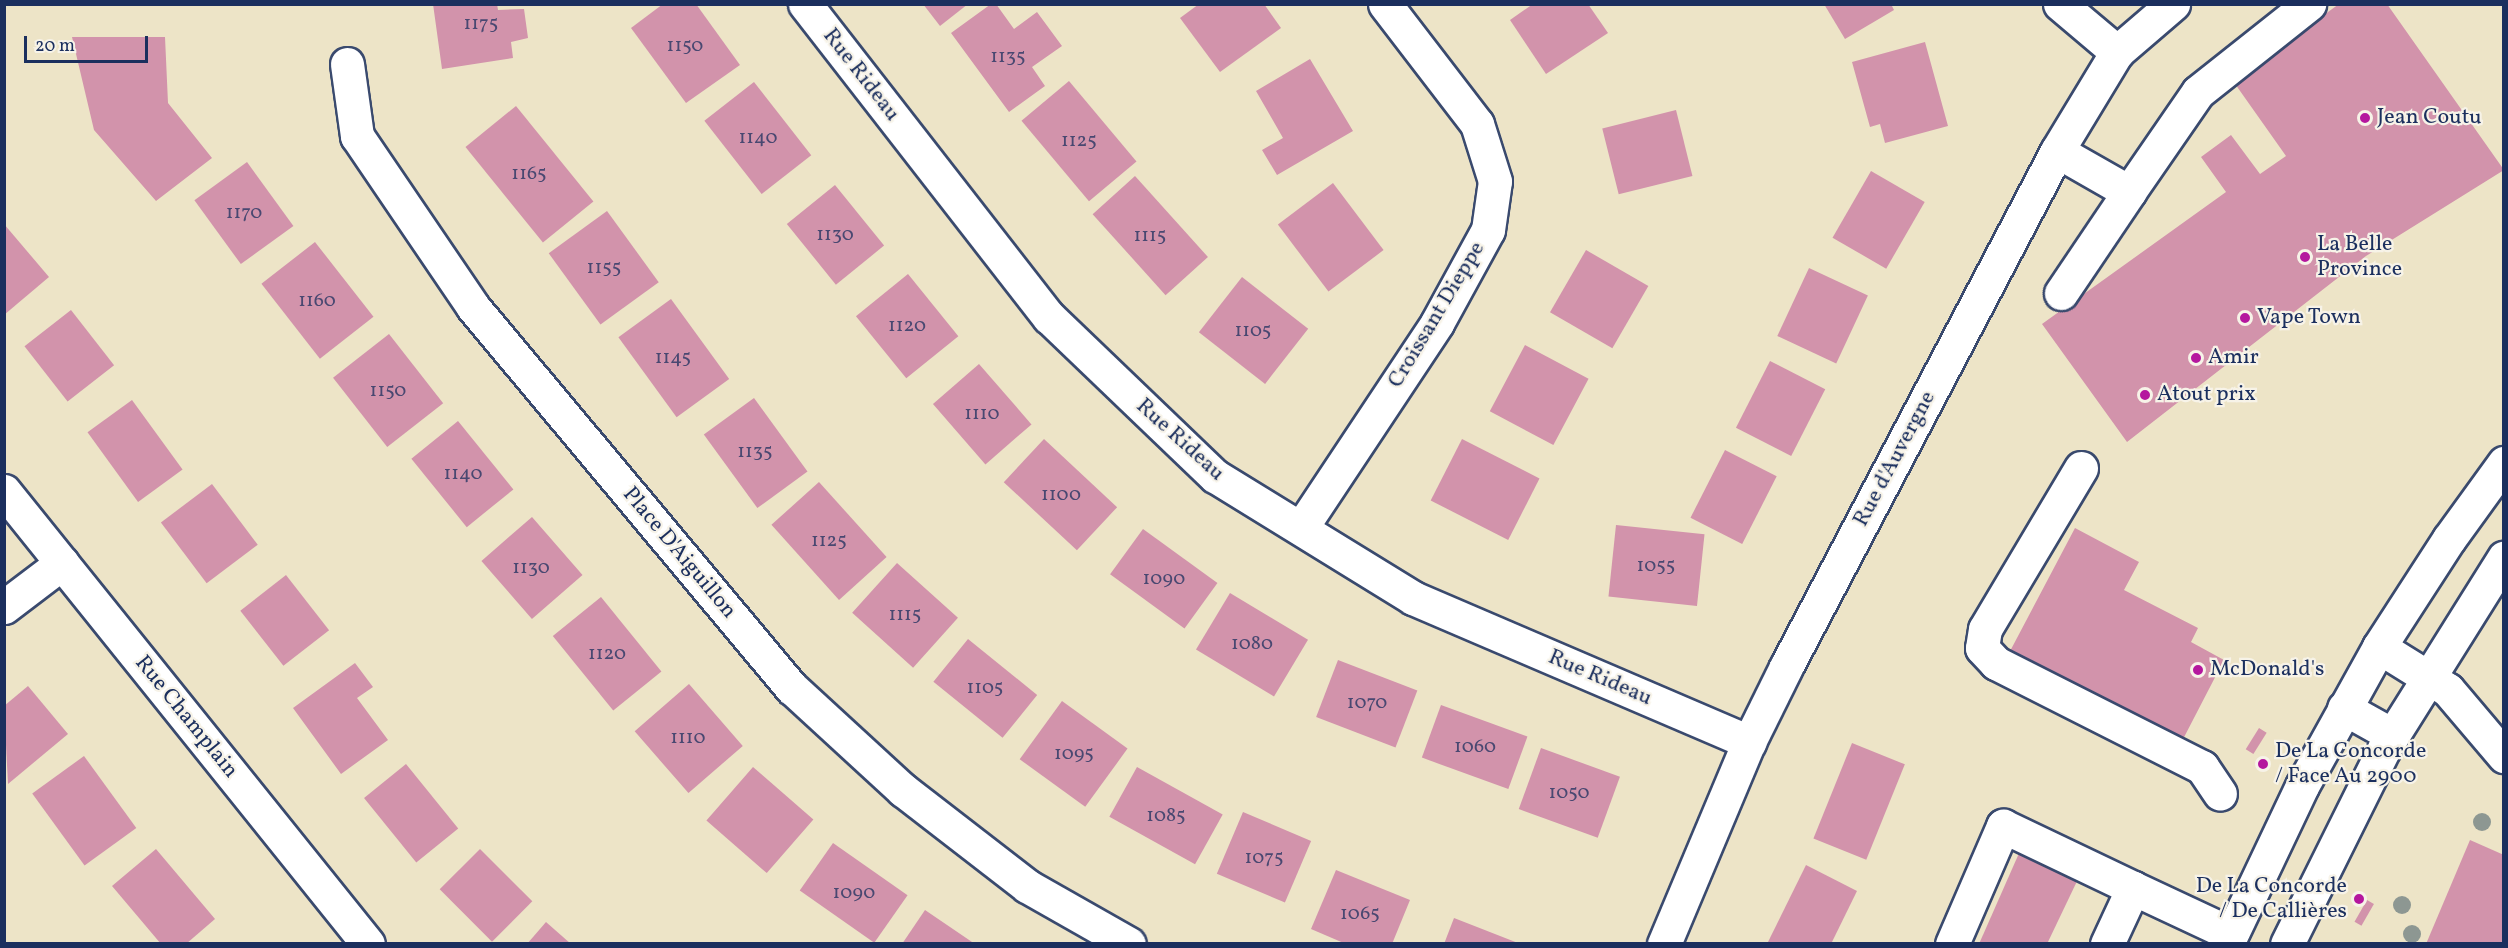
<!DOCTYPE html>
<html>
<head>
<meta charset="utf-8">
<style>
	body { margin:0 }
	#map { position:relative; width:2508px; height:948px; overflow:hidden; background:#ede4c7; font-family:Vollkorn,serif }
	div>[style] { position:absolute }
	.building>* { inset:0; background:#d293ab; transform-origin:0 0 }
	.roads { filter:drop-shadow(2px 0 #3a4a6e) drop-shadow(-2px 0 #3a4a6e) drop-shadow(0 2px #3a4a6e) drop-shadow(0 -2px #3a4a6e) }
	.minor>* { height:33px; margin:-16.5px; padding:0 16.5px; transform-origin:16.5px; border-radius:16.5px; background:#fff }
	.trees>* { width:18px; height:18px; margin:-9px; border-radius:50%; background:#8d9792 }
	.dots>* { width:16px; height:16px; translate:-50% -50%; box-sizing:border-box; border:3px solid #f7f3e8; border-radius:50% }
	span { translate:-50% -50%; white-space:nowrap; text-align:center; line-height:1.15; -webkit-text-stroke:4.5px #f7f3e8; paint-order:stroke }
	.number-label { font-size:20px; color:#494871 }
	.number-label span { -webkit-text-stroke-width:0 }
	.street-label { font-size:22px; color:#1b2f5e }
	.poi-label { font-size:22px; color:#1b2f5e }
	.left { translate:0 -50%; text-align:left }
	.right { translate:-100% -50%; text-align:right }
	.frame { position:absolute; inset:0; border:6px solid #1b2f5e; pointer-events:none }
	.scale { position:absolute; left:24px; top:36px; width:124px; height:27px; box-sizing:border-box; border:3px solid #1b2f5e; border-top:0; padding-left:8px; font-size:18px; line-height:21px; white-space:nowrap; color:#1b2f5e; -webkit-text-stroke:4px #f7f3e8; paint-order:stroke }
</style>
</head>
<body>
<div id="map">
	<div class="building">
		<div style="clip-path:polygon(433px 4px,497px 4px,498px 10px,524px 9px,528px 38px,511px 42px,513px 58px,442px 69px)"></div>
		<div style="clip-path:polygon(663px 4px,696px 4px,740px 65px,686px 103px,631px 28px)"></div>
		<div style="clip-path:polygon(923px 4px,968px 4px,940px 26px)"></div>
		<div style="clip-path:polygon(991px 4px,996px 4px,1014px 29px,1037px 12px,1062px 46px,1032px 67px,1045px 86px,1009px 112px,951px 33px)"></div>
		<div style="clip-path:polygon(1199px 4px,1264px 4px,1281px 28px,1220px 72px,1180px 18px)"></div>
		<div style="clip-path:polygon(1533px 4px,1588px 4px,1608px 33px,1546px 74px,1510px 20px)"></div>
		<div style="clip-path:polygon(1824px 4px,1891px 4px,1894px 10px,1845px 39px)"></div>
		<div style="clip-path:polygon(2339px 4px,2387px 4px,2504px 170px,2366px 256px,2127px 442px,2042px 324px,2226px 192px,2201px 157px,2231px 135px,2260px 174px,2286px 156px,2233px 81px)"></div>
		<div style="clip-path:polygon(72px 37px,165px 37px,168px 103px,212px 158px,156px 201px,94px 130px)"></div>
		<div style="clip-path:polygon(1925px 42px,1948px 126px,1885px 143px,1880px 124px,1870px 127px,1852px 62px)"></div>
		<div style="clip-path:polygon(1310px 59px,1353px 131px,1277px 175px,1262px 150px,1283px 138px,1256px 91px)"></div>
		<div style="left:1069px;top:81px;width:105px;height:62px;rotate:50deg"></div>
		<div style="left:754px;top:82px;width:93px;height:63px;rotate:52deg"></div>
		<div style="left:516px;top:106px;width:123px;height:65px;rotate:51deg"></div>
		<div style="left:1676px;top:110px;width:68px;height:76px;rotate:76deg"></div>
		<div style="left:247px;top:162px;width:79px;height:65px;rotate:54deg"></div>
		<div style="left:1871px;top:171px;width:62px;height:77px;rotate:30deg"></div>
		<div style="left:1135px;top:176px;width:109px;height:57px;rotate:48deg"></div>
		<div style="left:1333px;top:183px;width:84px;height:69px;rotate:53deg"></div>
		<div style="left:835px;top:185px;width:78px;height:62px;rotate:51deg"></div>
		<div style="left:607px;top:211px;width:88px;height:72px;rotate:54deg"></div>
		<div style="clip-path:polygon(4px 224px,49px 277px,4px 315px)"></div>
		<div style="left:315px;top:242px;width:95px;height:68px;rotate:52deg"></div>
		<div style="left:1586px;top:250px;width:72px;height:72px;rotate:30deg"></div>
		<div style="left:1809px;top:268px;width:65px;height:75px;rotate:25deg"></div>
		<div style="left:908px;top:274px;width:80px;height:67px;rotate:51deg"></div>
		<div style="left:1242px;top:277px;width:84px;height:70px;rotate:38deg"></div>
		<div style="left:671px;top:299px;width:99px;height:65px;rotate:54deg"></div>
		<div style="left:71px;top:310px;width:70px;height:59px;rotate:52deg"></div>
		<div style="left:389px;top:334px;width:88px;height:71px;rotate:52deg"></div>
		<div style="left:1525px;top:345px;width:72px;height:75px;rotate:28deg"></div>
		<div style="left:1770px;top:361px;width:62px;height:75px;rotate:27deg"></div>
		<div style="left:979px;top:364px;width:80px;height:61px;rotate:49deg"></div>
		<div style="left:754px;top:398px;width:91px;height:62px;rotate:54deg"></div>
		<div style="left:132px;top:400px;width:86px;height:55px;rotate:54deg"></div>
		<div style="left:458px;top:421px;width:88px;height:60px;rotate:51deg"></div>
		<div style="left:1044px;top:439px;width:100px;height:59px;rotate:43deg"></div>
		<div style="left:1462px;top:439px;width:87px;height:69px;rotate:27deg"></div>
		<div style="left:1725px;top:450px;width:58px;height:76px;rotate:27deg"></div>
		<div style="left:819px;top:482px;width:101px;height:64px;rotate:48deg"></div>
		<div style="left:212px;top:484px;width:76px;height:64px;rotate:53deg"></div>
		<div style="left:532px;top:517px;width:77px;height:67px;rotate:49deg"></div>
		<div style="left:1616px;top:525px;width:89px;height:72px;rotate:6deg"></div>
		<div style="clip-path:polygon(2075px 528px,2139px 562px,2124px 590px,2198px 628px,2191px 642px,2224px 660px,2180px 745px,2008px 655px)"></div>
		<div style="left:1143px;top:529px;width:92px;height:56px;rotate:36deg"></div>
		<div style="left:897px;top:563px;width:82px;height:67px;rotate:42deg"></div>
		<div style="left:286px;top:575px;width:70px;height:58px;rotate:52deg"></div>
		<div style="left:1230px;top:593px;width:91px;height:66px;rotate:31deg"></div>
		<div style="left:601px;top:597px;width:96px;height:62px;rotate:51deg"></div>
		<div style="left:968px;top:639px;width:89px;height:55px;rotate:39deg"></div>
		<div style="left:1338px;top:660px;width:85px;height:61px;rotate:21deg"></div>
		<div style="clip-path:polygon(355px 663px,373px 687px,357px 698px,388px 740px,341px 774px,293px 708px)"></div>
		<div style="left:689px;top:684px;width:82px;height:72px;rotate:49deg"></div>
		<div style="clip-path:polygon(28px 686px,68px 734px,8px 784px,4px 706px)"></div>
		<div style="left:1062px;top:701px;width:81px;height:72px;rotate:36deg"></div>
		<div style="left:1441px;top:705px;width:92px;height:56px;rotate:20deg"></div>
		<div style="left:2259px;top:728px;width:9px;height:25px;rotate:32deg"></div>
		<div style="left:1852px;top:743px;width:57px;height:103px;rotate:22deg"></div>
		<div style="left:1541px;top:748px;width:84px;height:65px;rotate:20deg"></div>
		<div style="left:84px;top:756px;width:89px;height:64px;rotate:54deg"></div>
		<div style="left:406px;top:764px;width:83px;height:54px;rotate:51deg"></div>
		<div style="left:753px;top:767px;width:80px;height:71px;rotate:41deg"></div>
		<div style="left:1137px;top:767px;width:98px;height:57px;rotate:29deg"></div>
		<div style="left:1243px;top:812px;width:74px;height:67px;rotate:23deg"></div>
		<div style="clip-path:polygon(2470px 840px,2504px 855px,2504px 944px,2426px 944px)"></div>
		<div style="left:833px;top:843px;width:91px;height:58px;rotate:35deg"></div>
		<div style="clip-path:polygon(156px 849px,215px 919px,186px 944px,161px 944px,112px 886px)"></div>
		<div style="left:480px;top:849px;width:74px;height:57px;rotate:45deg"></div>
		<div style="clip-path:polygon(2020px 851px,2079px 877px,2047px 944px,1979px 944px)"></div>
		<div style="clip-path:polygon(1806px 865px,1857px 891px,1831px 944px,1767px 944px)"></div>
		<div style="clip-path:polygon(1336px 870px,1410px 900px,1392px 944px,1346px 944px,1311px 929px)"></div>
		<div style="left:2367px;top:900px;width:8px;height:25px;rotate:30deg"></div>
		<div style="clip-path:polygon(925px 910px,975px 944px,902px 944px)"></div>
		<div style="clip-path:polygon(1454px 918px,1518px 943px,1518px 944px,1444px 944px)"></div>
		<div style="clip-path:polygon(546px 922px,571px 944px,527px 944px)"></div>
	</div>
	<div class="roads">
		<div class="minor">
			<div style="left:805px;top:4px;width:397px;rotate:52.1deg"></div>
			<div style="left:1049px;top:317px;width:230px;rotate:43.8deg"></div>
			<div style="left:1215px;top:476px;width:233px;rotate:31.6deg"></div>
			<div style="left:1413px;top:598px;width:366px;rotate:23.2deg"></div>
			<div style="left:2060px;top:4px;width:75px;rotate:40.1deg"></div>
			<div style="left:347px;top:64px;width:73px;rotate:82.1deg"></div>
			<div style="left:357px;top:136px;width:207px;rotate:55.8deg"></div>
			<div style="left:473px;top:307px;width:497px;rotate:50.1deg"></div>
			<div style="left:792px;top:688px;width:151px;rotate:42.6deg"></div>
			<div style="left:903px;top:790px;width:157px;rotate:37.7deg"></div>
			<div style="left:1027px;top:886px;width:117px;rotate:29.6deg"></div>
			<div style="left:2057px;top:151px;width:83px;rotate:29.7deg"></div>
			<div style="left:2129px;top:192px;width:121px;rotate:-55.4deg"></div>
			<div style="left:2198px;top:92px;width:142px;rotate:-38.4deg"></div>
			<div style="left:2061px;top:293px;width:122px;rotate:-56deg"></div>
			<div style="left:2081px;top:468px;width:187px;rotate:120.8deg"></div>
			<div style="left:1985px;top:629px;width:19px;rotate:99deg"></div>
			<div style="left:1982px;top:648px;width:21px;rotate:47deg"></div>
			<div style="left:1996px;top:663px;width:231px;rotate:26.8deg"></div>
			<div style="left:2202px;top:767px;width:32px;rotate:56deg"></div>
			<div style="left:4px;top:491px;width:581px;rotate:51.22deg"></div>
			<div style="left:1301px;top:528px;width:246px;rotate:-56.4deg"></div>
			<div style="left:1437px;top:323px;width:106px;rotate:-61.3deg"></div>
			<div style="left:1488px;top:230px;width:49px;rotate:-81.9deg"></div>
			<div style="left:1495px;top:181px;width:60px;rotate:-107.5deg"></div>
			<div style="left:1477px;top:124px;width:151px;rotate:-127.5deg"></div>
			<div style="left:4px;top:607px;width:73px;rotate:-37.2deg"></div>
			<div style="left:2379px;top:647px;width:81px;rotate:31.9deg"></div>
			<div style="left:2448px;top:690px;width:87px;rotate:49.7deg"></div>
			<div style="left:2344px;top:708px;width:55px;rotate:29.4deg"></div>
			<div style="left:1664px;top:944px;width:219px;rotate:-67.2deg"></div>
			<div style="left:1749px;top:742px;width:84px;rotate:-63.7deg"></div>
			<div style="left:1786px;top:667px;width:583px;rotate:-62.29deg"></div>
			<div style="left:2057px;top:151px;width:116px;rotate:-58.8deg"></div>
			<div style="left:2117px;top:52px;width:74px;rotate:-40.6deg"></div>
			<div style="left:1952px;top:944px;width:129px;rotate:-66.6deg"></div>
			<div style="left:2003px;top:826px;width:144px;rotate:25.5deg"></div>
			<div style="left:2107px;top:944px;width:62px;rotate:-65.1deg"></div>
			<div style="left:2133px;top:888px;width:108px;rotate:25.1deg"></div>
			<div style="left:2227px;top:944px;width:175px;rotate:-64.6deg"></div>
			<div style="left:2302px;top:786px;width:159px;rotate:-61deg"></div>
			<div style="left:2379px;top:647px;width:129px;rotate:-57.1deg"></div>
			<div style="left:2449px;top:539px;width:94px;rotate:-54.1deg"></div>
			<div style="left:2287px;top:944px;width:218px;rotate:-63.6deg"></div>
			<div style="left:2384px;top:749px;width:226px;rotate:-57.9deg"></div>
		</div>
	</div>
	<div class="trees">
		<div style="left:2482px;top:822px"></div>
		<div style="left:2402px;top:905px"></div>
		<div style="left:2412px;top:934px"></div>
	</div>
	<div class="dots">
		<div style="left:2365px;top:118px;background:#b5179e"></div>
		<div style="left:2305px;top:257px;background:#b5179e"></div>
		<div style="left:2245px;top:318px;background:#b5179e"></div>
		<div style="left:2196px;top:358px;background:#b5179e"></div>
		<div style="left:2145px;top:395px;background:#b5179e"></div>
		<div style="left:2198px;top:670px;background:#b5179e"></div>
		<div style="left:2263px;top:764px;background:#b5179e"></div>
		<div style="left:2359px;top:899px;background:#b5179e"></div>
	</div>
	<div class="number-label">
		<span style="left:481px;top:24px">1175</span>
		<span style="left:685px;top:46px">1150</span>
		<span style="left:1008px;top:57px">1135</span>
		<span style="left:758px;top:138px">1140</span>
		<span style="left:1079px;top:141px">1125</span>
		<span style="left:529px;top:174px">1165</span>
		<span style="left:244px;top:213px">1170</span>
		<span style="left:835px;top:235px">1130</span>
		<span style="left:1150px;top:236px">1115</span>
		<span style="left:604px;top:268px">1155</span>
		<span style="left:317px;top:301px">1160</span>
		<span style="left:907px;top:326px">1120</span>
		<span style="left:1253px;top:331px">1105</span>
		<span style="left:673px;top:358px">1145</span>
		<span style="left:388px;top:391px">1150</span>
		<span style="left:982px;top:414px">1110</span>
		<span style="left:755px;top:452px">1135</span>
		<span style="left:463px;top:474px">1140</span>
		<span style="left:1061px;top:495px">1100</span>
		<span style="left:829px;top:541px">1125</span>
		<span style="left:1656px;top:566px">1055</span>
		<span style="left:531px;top:568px">1130</span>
		<span style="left:1164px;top:579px">1090</span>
		<span style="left:905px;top:615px">1115</span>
		<span style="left:1252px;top:644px">1080</span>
		<span style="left:607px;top:654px">1120</span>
		<span style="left:985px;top:688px">1105</span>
		<span style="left:1367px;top:703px">1070</span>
		<span style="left:688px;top:738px">1110</span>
		<span style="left:1475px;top:747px">1060</span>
		<span style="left:1074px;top:754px">1095</span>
		<span style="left:1569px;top:793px">1050</span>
		<span style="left:1166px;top:816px">1085</span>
		<span style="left:1264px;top:858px">1075</span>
		<span style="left:854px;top:893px">1090</span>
		<span style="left:1360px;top:914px">1065</span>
	</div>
	<div class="street-label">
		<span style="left:861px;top:75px;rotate:52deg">Rue Rideau</span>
		<span style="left:1437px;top:315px;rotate:-59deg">Croissant Dieppe</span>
		<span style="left:1180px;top:440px;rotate:42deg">Rue Rideau</span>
		<span style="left:1895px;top:459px;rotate:-62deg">Rue d'Auvergne</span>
		<span style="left:679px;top:553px;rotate:50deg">Place D'Aiguillon</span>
		<span style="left:1600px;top:678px;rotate:23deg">Rue Rideau</span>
		<span style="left:186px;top:717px;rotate:51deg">Rue Champlain</span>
	</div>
	<div class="poi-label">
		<span class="left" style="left:2377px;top:118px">Jean Coutu</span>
		<span class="left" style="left:2317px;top:257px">La Belle<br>Province</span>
		<span class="left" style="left:2257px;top:318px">Vape Town</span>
		<span class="left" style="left:2208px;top:358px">Amir</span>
		<span class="left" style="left:2157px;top:395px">Atout prix</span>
		<span class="left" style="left:2210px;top:670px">McDonald's</span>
		<span class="left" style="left:2275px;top:764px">De La Concorde<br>/ Face Au 2900</span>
		<span class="right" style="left:2347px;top:899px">De La Concorde<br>/ De Callières</span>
	</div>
	<div class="frame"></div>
	<div class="scale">20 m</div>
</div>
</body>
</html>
